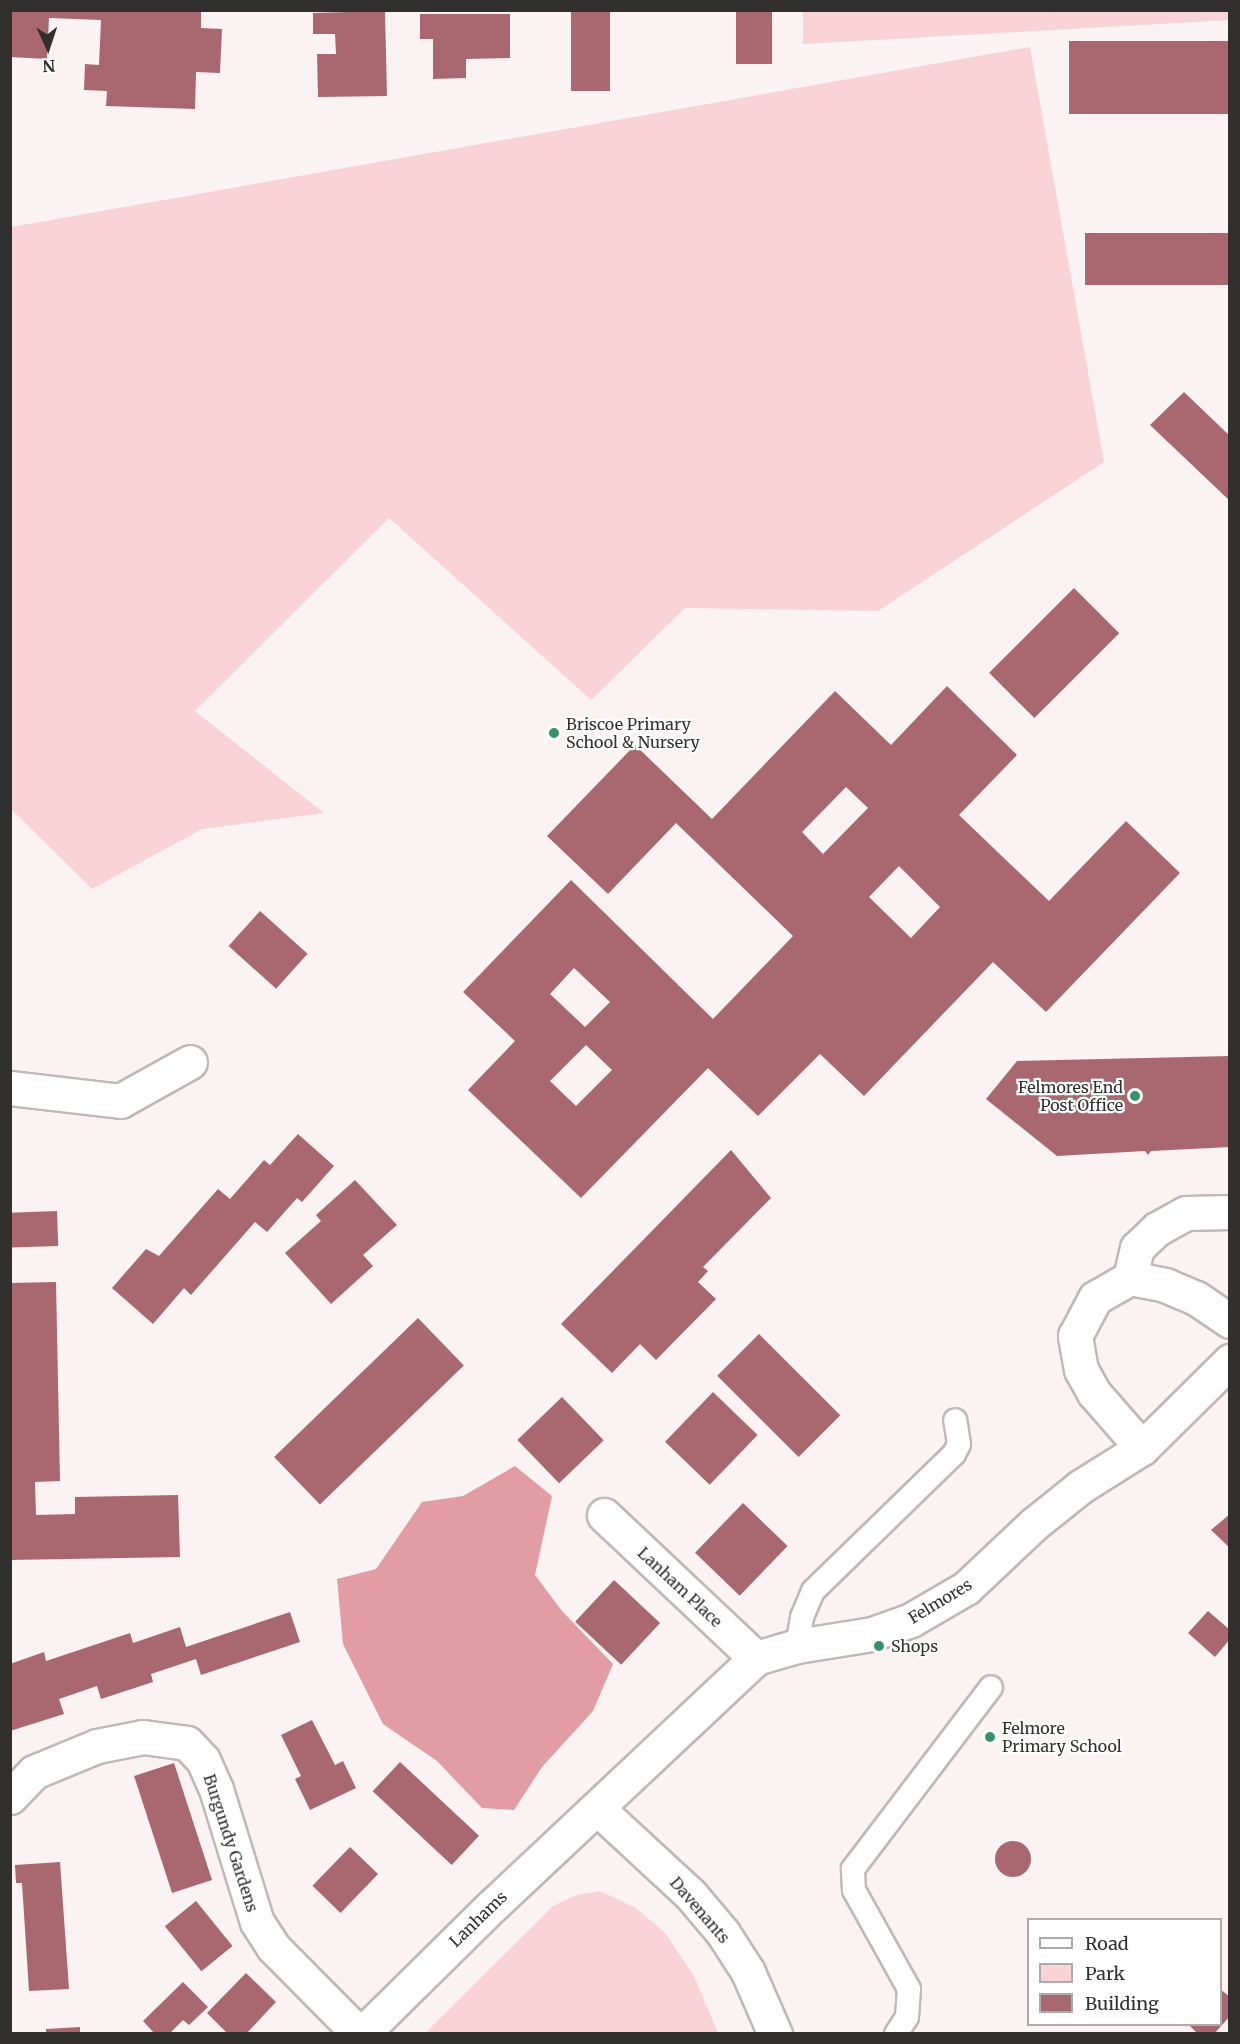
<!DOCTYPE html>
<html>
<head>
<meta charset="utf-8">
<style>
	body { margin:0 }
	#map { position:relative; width:1240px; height:2044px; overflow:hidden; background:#fbf2f3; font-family:Merriweather,serif }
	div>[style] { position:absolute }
	.green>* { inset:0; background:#fad3d7 }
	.forest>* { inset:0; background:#e29ca3 }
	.building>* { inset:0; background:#a96870; transform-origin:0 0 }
	.round { border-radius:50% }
	.roads { filter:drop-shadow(2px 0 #c1b8b9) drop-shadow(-2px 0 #c1b8b9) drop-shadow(0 2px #c1b8b9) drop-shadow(0 -2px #c1b8b9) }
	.service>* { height:22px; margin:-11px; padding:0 11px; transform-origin:11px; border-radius:11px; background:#fff }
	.minor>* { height:33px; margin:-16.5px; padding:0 16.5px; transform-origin:16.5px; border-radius:16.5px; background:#fff }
	.dots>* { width:16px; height:16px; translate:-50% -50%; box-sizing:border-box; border:3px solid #fff; border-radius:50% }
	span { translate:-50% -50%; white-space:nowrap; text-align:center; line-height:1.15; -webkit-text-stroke:4.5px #fff; paint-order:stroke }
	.poi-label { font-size:16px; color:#322f2f }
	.left { translate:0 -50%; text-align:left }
	.right { translate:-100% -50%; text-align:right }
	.street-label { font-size:16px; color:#322f2f }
	.frame { position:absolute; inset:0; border:12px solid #322f2f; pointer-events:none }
	.legend { position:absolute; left:1027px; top:1918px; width:195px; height:108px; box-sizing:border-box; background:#fff; border:2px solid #adacac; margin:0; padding:8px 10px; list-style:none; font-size:18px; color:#322f2f }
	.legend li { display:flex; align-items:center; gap:12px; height:30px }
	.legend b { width:30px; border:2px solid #adacac }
	.north { position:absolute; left:18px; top:18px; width:60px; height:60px; -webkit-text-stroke:4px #fff; paint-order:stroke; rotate:177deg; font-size:16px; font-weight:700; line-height:24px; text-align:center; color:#322f2f }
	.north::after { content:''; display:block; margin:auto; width:21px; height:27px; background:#322f2f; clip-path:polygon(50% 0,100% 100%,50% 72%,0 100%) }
</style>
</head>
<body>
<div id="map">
	<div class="green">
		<div style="clip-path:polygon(803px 11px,1229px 10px,1230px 20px,803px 44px)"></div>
		<div style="clip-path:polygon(1030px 47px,1104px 462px,878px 611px,685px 608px,591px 700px,389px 518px,195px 711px,324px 813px,202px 829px,92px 889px,11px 809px,11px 227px)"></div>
		<div style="clip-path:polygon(600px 1891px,636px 1908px,665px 1933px,694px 1976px,718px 2033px,425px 2033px,553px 1906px,576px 1895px)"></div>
	</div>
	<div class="forest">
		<div style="clip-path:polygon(515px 1466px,552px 1496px,535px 1575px,562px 1611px,613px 1664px,593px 1711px,542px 1767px,514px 1810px,482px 1808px,437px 1761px,383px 1724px,343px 1644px,337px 1579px,376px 1569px,422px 1502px,463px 1496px)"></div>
	</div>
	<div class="building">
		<div style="clip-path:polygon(10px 10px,201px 10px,201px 28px,222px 29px,220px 73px,196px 72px,195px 109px,106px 106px,107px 91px,84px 90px,85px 64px,99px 65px,101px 20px,49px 18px,47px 59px,10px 57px)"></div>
		<div style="left:571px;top:10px;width:39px;height:81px"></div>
		<div style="left:736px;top:10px;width:36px;height:54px"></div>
		<div style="clip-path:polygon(385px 11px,387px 96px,318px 97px,317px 54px,336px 54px,335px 34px,313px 34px,313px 13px)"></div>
		<div style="clip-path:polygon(420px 14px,510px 14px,510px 58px,466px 59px,466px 78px,433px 79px,433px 39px,420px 39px)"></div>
		<div style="left:1230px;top:41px;width:73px;height:161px;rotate:90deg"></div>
		<div style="left:1230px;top:233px;width:52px;height:145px;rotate:90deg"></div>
		<div style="clip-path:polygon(1184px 392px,1230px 436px,1230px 501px,1150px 425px)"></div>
		<div style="left:1074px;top:588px;width:64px;height:120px;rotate:45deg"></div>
		<div style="clip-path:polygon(evenodd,947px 686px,1017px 755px,959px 815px,1049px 901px,1126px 821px,1180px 873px,1046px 1012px,993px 962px,864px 1096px,820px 1054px,758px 1116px,708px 1068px,581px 1198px,468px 1090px,515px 1041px,463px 992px,571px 880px,713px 1019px,793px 936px,676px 823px,608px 894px,547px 836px,635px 745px,712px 819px,835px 691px,891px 745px,947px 686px,846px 787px,868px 808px,823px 854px,802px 832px,846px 787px,947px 686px,899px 866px,940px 907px,911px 938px,869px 897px,899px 866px,947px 686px,574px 968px,610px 1002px,585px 1027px,550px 994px,574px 968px,947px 686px,586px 1045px,612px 1070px,576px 1106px,550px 1081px,586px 1045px)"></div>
		<div style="left:260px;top:911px;width:64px;height:47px;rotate:42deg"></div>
		<div style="clip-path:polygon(1230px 1056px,1230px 1147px,1151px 1151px,1148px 1155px,1145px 1151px,1057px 1156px,986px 1099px,1017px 1061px)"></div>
		<div style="clip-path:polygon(298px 1134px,334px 1166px,302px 1202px,297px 1198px,267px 1232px,255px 1222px,191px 1295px,184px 1288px,153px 1324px,112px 1288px,146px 1249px,159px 1256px,218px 1189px,230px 1199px,264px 1160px,270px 1165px)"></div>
		<div style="clip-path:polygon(731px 1150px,771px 1198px,703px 1267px,708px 1271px,698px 1282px,716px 1299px,656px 1360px,640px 1344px,612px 1373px,561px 1324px)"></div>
		<div style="clip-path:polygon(355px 1180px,397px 1225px,363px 1255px,373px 1266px,331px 1304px,285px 1253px,321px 1221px,316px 1215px)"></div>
		<div style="left:57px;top:1211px;width:35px;height:47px;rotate:88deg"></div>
		<div style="clip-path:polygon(56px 1282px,60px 1481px,35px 1482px,36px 1515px,75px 1514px,75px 1497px,178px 1495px,180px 1557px,10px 1560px,10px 1283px)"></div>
		<div style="left:418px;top:1318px;width:66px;height:200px;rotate:46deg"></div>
		<div style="left:759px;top:1334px;width:115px;height:59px;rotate:45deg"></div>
		<div style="left:713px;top:1392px;width:62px;height:69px;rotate:44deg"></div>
		<div style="left:562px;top:1397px;width:60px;height:62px;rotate:46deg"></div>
		<div style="left:743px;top:1503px;width:62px;height:69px;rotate:44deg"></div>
		<div style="clip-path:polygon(1230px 1514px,1230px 1548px,1211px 1530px)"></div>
		<div style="left:614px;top:1580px;width:63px;height:57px;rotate:43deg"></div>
		<div style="clip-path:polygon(1208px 1611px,1230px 1630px,1230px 1639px,1215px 1657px,1188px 1633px)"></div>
		<div style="clip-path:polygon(290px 1612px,300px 1642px,201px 1675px,196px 1659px,151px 1674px,153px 1682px,101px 1699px,97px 1686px,59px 1699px,64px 1714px,10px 1731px,10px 1664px,44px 1652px,46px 1661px,130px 1633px,133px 1643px,180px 1627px,186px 1647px)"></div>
		<div style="clip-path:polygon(312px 1720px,335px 1765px,343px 1761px,356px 1788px,310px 1810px,295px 1779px,301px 1776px,281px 1735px)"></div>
		<div style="left:400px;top:1762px;width:108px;height:40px;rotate:43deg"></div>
		<div style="left:174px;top:1763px;width:123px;height:42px;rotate:72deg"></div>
		<div class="round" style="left:995px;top:1841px;width:36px;height:36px"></div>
		<div style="left:350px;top:1847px;width:39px;height:54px;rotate:44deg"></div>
		<div style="clip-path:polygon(60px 1862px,69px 1989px,29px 1991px,22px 1883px,16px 1883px,15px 1865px)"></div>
		<div style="left:196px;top:1901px;width:58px;height:40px;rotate:51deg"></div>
		<div style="clip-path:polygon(246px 1973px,276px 2002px,246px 2034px,228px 2034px,207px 2013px)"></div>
		<div style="clip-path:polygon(183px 1982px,208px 2007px,189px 2025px,183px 2020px,169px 2034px,155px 2034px,143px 2021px)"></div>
		<div style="clip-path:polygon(1220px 1989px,1230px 1997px,1230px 2016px,1214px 2034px,1198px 2034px,1188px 2024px,1220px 2024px)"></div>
		<div style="clip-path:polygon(80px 2027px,80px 2034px,46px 2034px,46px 2029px)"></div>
	</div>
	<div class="roads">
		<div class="service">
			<div style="left:797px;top:1646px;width:29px;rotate:-80deg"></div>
			<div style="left:802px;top:1617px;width:28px;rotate:-67deg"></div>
			<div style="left:813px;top:1591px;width:197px;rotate:-44.2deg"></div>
			<div style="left:954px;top:1454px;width:11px;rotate:-63deg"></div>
			<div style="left:959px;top:1444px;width:24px;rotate:-99deg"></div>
			<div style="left:896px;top:2034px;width:20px;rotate:-57deg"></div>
			<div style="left:907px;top:2017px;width:28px;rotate:-86deg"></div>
			<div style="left:909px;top:1989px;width:113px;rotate:-119.1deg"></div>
			<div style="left:854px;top:1890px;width:21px;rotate:-93deg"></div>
			<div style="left:853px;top:1869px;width:228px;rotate:-52.8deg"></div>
		</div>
		<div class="minor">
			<div style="left:10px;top:1088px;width:111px;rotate:6.7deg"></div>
			<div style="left:120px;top:1101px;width:80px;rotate:-29.1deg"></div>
			<div style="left:1130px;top:1278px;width:31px;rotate:-77deg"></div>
			<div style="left:1137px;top:1248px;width:28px;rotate:-44deg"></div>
			<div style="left:1157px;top:1229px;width:33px;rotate:-29deg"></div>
			<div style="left:1186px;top:1213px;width:44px;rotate:-1.3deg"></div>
			<div style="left:1142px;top:1448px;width:73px;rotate:-131.1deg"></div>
			<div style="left:1094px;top:1393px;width:26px;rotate:-119deg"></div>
			<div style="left:1081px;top:1370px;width:35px;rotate:-100deg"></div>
			<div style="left:1075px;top:1336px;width:43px;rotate:-62.2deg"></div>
			<div style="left:1095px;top:1298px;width:40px;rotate:-29.7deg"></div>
			<div style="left:1130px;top:1278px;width:36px;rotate:11deg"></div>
			<div style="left:1165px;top:1285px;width:34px;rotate:23deg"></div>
			<div style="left:1196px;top:1298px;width:41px;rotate:34.1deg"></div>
			<div style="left:604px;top:1515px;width:209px;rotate:43.3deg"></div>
			<div style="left:10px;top:1797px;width:35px;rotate:-46deg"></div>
			<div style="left:34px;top:1772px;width:68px;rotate:-22.4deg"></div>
			<div style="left:97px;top:1746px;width:47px;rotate:-11.1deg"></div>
			<div style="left:143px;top:1737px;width:44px;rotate:7.8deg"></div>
			<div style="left:187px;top:1743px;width:23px;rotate:47deg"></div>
			<div style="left:203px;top:1760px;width:32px;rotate:66deg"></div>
			<div style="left:216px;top:1789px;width:139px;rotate:72.9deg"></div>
			<div style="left:257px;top:1922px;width:30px;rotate:57deg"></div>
			<div style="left:273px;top:1947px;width:122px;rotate:45.3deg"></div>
			<div style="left:597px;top:1808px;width:128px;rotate:42.8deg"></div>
			<div style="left:691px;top:1895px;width:50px;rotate:49.9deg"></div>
			<div style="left:723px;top:1933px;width:46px;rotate:57.3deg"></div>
			<div style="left:748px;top:1972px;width:68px;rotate:66.5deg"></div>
			<div style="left:362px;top:2034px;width:184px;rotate:-44.6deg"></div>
			<div style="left:493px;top:1905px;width:361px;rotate:-43.2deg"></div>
			<div style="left:756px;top:1658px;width:43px;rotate:-16.3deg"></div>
			<div style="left:797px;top:1646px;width:76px;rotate:-9.1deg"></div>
			<div style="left:872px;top:1634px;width:41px;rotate:-19.7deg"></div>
			<div style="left:911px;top:1620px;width:64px;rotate:-30.2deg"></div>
			<div style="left:966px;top:1588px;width:93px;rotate:-43.3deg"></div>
			<div style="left:1034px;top:1524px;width:59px;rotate:-38.8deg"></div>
			<div style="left:1080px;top:1487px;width:73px;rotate:-32.2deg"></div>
			<div style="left:1142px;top:1448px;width:124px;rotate:-44.7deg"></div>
		</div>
	</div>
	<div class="dots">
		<div style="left:554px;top:733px;background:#35936b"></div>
		<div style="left:1135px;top:1096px;background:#35936b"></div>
		<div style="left:879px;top:1646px;background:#35936b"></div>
		<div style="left:990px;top:1737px;background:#35936b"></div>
	</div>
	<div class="poi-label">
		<span class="left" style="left:566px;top:733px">Briscoe Primary<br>School &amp; Nursery</span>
		<span class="right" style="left:1123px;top:1096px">Felmores End<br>Post Office</span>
		<span class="left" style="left:891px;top:1646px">Shops</span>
		<span class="left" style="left:1002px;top:1737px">Felmore<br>Primary School</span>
	</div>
	<div class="street-label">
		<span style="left:680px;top:1587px;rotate:43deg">Lanham Place</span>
		<span style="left:940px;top:1601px;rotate:-31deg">Felmores</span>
		<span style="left:231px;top:1843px;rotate:72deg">Burgundy Gardens</span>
		<span style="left:700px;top:1910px;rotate:49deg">Davenants</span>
		<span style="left:478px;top:1919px;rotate:-44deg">Lanhams</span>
	</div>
	<div class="frame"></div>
	<ul class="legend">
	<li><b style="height:8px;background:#fff"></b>Road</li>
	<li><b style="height:16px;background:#fad3d7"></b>Park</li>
	<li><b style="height:16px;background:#a96870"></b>Building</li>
	</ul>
	<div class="north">N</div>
</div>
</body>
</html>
